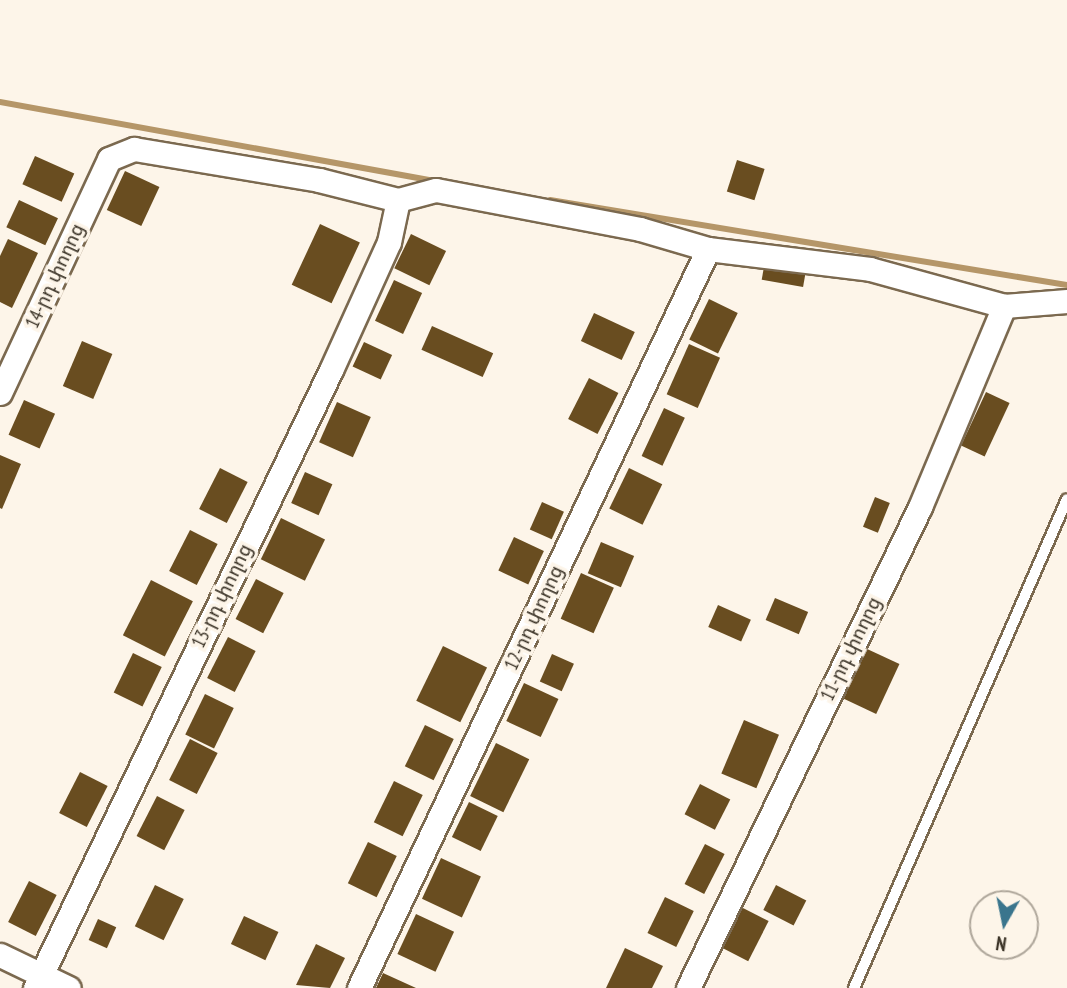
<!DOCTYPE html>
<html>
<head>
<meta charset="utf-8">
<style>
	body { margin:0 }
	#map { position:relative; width:1067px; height:988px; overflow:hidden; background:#fdf5e9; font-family:"PT Sans Narrow","Noto Sans Armenian",sans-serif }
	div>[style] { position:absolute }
	.stream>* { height:6px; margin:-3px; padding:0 3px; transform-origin:3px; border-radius:3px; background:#b59668 }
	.building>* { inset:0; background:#694d20; transform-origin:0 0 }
	.roads { filter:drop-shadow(2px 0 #7b694f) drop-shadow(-2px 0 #7b694f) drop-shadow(0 2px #7b694f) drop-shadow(0 -2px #7b694f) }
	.service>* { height:10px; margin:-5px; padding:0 5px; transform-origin:5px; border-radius:5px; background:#fff }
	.minor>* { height:23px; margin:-11.5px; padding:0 11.5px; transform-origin:11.5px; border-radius:11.5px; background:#fff }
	span { translate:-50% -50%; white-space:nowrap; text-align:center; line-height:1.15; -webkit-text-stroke:7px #fdf5e9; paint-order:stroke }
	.street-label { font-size:19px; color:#3b3327 }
	.north { position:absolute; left:969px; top:890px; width:70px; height:70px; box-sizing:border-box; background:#fdf5e9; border:2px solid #afa79b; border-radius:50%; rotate:189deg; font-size:19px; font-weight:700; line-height:28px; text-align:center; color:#3b3327 }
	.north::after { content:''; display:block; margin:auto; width:24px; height:32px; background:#3a758d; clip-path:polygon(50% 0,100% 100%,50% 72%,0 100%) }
</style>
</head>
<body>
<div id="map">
	<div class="stream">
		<div style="left:0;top:102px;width:443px;rotate:10.3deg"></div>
		<div style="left:550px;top:200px;width:524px;rotate:9.34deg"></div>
	</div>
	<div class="building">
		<div style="left:35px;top:156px;width:43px;height:31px;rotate:24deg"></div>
		<div style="left:737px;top:160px;width:29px;height:33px;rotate:18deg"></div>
		<div style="left:125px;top:171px;width:38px;height:43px;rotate:25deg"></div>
		<div style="left:19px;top:200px;width:43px;height:30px;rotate:25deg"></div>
		<div style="left:320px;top:224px;width:44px;height:67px;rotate:25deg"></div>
		<div style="left:411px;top:234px;width:39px;height:38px;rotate:26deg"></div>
		<div style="clip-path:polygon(8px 239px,38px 253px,12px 308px,0 302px,0 256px)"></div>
		<div style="left:765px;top:261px;width:42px;height:19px;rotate:10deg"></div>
		<div style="left:394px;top:280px;width:31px;height:45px;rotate:25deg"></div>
		<div style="left:709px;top:299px;width:32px;height:45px;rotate:26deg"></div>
		<div style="left:594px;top:313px;width:45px;height:31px;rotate:25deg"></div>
		<div style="left:432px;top:326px;width:67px;height:26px;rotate:24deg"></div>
		<div style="left:82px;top:341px;width:33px;height:49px;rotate:23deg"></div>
		<div style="left:364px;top:342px;width:31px;height:27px;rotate:25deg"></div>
		<div style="left:689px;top:344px;width:34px;height:55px;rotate:24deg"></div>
		<div style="left:589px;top:378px;width:33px;height:46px;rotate:27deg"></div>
		<div style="left:986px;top:392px;width:26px;height:59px;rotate:25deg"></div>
		<div style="left:24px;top:400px;width:34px;height:38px;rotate:24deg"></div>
		<div style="left:337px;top:402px;width:37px;height:44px;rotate:24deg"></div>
		<div style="left:664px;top:408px;width:23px;height:53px;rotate:25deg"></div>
		<div style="clip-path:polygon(0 455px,21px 464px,2px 509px,0 508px)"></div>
		<div style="left:220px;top:468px;width:31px;height:46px;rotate:27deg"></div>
		<div style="left:629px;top:468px;width:37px;height:45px;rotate:26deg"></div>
		<div style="left:305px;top:472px;width:30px;height:34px;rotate:24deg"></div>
		<div style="left:875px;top:497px;width:16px;height:32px;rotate:22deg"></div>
		<div style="left:542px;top:502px;width:24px;height:30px;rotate:24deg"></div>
		<div style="left:281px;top:518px;width:49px;height:46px;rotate:26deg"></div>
		<div style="left:190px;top:530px;width:31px;height:46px;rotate:27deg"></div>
		<div style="left:514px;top:537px;width:33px;height:37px;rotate:25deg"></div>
		<div style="left:601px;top:542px;width:36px;height:34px;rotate:23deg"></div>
		<div style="left:581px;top:573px;width:36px;height:50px;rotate:24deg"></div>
		<div style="left:256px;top:579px;width:31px;height:45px;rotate:27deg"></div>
		<div style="left:151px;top:580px;width:47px;height:62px;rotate:27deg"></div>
		<div style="left:775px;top:598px;width:36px;height:24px;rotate:23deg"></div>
		<div style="left:718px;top:605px;width:36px;height:24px;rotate:24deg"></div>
		<div style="left:228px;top:637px;width:31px;height:46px;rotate:27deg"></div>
		<div style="left:443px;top:646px;width:49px;height:61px;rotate:26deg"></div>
		<div style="left:865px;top:648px;width:38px;height:55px;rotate:25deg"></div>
		<div style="left:133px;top:653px;width:32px;height:44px;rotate:26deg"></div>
		<div style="left:552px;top:654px;width:24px;height:30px;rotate:24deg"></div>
		<div style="left:524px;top:683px;width:38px;height:42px;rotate:25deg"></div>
		<div style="left:205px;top:694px;width:32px;height:45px;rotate:26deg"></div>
		<div style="left:744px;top:720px;width:38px;height:58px;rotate:23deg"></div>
		<div style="left:425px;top:725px;width:32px;height:46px;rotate:26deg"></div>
		<div style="left:190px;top:739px;width:31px;height:46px;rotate:27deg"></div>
		<div style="left:496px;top:743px;width:37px;height:59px;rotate:26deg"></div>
		<div style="left:80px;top:772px;width:31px;height:46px;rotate:27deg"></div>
		<div style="left:394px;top:781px;width:32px;height:46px;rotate:26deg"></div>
		<div style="left:700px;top:784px;width:34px;height:34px;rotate:27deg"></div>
		<div style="left:157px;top:796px;width:31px;height:45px;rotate:27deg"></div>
		<div style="left:469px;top:802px;width:32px;height:39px;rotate:26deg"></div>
		<div style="left:368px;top:842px;width:32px;height:46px;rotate:26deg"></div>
		<div style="left:705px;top:844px;width:22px;height:45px;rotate:27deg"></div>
		<div style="left:441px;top:858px;width:44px;height:45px;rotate:25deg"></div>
		<div style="left:29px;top:881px;width:31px;height:46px;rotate:27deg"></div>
		<div style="left:155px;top:885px;width:32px;height:46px;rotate:26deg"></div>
		<div style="left:776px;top:885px;width:34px;height:28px;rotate:27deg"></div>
		<div style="left:665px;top:897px;width:32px;height:40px;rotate:26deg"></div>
		<div style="left:741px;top:907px;width:31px;height:45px;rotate:27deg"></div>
		<div style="left:416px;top:914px;width:42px;height:44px;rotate:25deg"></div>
		<div style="left:244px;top:916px;width:38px;height:31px;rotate:25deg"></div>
		<div style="left:98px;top:919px;width:20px;height:23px;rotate:24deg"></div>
		<div style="clip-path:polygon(316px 944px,345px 958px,330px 988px,296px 985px)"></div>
		<div style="clip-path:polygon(625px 948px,663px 966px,652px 988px,606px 988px)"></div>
		<div style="clip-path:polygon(383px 973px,416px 988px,376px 988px)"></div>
	</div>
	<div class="roads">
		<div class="service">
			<div style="left:854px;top:988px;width:533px;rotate:-66.46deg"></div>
		</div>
		<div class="minor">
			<div style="left:0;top:393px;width:258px;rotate:-65deg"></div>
			<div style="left:109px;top:159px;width:27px;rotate:-22deg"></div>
			<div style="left:134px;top:149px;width:188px;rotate:9.5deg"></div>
			<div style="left:319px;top:180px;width:81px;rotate:14.2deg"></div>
			<div style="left:398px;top:200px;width:39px;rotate:-15deg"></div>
			<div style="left:436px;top:190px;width:208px;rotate:10.8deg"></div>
			<div style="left:640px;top:229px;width:71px;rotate:16.4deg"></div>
			<div style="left:708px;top:249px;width:163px;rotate:7deg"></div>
			<div style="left:870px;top:269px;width:139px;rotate:15.4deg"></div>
			<div style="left:1004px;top:306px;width:63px;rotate:-4.5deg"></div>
			<div style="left:0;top:955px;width:76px;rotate:25.6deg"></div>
			<div style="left:35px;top:988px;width:685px;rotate:-64.41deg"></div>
			<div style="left:331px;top:370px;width:141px;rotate:-65.6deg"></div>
			<div style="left:389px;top:242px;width:43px;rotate:-77.9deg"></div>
			<div style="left:359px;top:988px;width:817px;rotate:-64.72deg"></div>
			<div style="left:688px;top:988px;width:534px;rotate:-64.25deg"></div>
			<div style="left:920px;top:507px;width:218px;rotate:-67.3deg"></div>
		</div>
	</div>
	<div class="street-label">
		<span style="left:55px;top:276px;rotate:-65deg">14-րդ փողոց</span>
		<span style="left:222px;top:596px;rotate:-64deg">13-րդ փողոց</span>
		<span style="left:534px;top:618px;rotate:-65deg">12-րդ փողոց</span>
		<span style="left:851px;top:649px;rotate:-64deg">11-րդ փողոց</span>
	</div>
	<div class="north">N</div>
</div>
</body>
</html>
